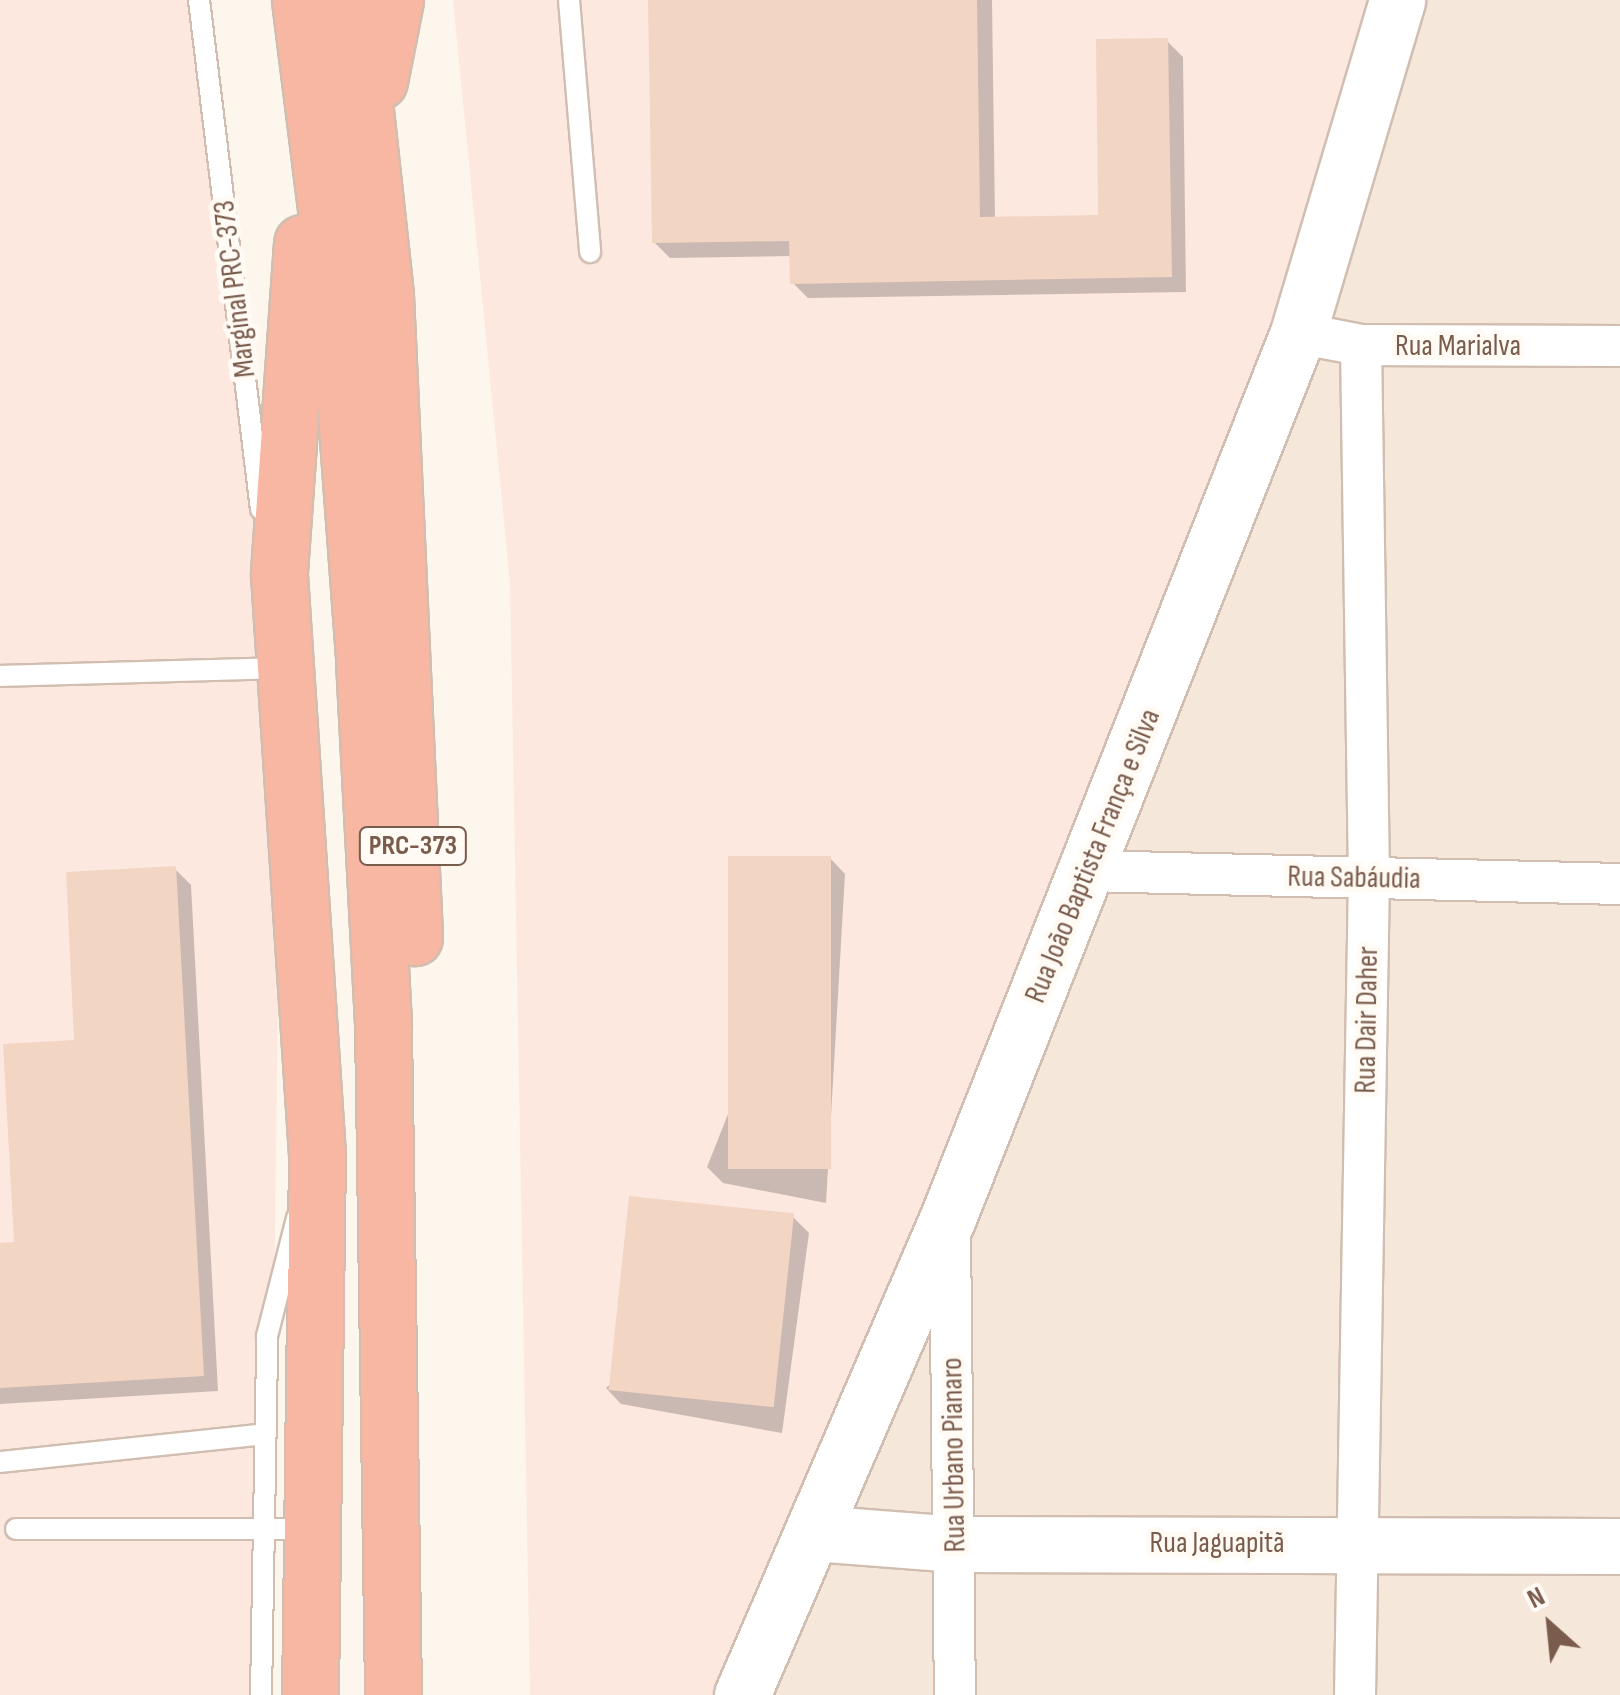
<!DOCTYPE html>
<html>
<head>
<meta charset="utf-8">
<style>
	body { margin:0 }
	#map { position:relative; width:1620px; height:1695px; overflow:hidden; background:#fdf6ec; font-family:"Sofia Sans Condensed",sans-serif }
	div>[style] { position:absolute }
	.residential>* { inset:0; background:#f5e8da }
	.commercial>* { inset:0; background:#fde8e0 }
	.shadow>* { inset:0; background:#0003 }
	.building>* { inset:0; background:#f3d5c3; transform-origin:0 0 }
	.roads { filter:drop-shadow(2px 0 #d1beb0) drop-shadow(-2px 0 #d1beb0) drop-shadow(0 2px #d1beb0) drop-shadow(0 -2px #d1beb0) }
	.lane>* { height:20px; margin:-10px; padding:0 10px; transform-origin:10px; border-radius:10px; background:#fff }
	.street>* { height:40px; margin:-20px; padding:0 20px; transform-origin:20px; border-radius:20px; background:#fff }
	.secondary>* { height:55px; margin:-27.5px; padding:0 27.5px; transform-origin:27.5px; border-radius:27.5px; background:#fff }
	.highway>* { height:55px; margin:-27.5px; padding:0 27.5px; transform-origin:27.5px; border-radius:27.5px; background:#f7b7a3 }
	span { translate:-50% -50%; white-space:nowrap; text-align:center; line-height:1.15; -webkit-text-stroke:10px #fffaf3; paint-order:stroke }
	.shield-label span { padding:2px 8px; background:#fffaf3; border:2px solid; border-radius:8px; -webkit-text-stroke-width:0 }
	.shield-label { font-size:28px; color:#7a5c4d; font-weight:700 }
	.street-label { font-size:30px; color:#7a5c4d }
	.north { position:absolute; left:1500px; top:1575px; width:100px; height:100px; -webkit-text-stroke:8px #fffaf3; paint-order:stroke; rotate:333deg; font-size:28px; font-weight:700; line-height:40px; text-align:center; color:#7a5c4d }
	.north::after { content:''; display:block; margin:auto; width:35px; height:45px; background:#7a5c4d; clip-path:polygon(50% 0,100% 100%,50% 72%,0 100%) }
</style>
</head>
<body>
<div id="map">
	<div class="residential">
		<div style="clip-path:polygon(1409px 0,1620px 0,1620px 1695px,776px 1695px,819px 1539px)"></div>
	</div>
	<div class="commercial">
		<div style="clip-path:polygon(0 0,190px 0,268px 620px,279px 916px,269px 1695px,0 1695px)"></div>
		<div style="clip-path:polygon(453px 0,1409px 0,750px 1695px,530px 1695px,510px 583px)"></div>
	</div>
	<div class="shadow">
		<div style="clip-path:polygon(651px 0,992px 0,995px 219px,1101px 217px,1167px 41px,1183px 57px,1186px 292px,808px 298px,793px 283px,792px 256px,670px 258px,654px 242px)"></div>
		<div style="clip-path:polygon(830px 858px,845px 874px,826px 1203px,723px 1183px,707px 1167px)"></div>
		<div style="clip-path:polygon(175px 869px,191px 885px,218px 1391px,0 1404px,0 1246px,17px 1245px,77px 1042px)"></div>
		<div style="clip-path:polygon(793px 1217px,809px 1233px,782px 1433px,621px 1404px,606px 1388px)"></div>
	</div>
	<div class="building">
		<div style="clip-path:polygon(648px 0,977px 0,980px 217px,1098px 215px,1096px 39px,1168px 38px,1172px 277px,790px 284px,789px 241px,652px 243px)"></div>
		<div style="left:728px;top:856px;width:103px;height:313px"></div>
		<div style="clip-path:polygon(176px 866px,204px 1376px,0 1388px,0 1243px,14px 1242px,3px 1044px,74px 1040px,66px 872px)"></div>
		<div style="left:629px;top:1196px;width:166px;height:195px;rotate:6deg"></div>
	</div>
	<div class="roads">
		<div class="lane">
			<div style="left:199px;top:0;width:513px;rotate:83.06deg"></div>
			<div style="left:569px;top:0;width:253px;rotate:85.2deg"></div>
			<div style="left:0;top:676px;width:283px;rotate:-1.6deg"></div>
			<div style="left:0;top:1462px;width:266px;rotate:-6deg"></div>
			<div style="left:16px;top:1529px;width:293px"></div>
			<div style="left:261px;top:1695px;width:359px;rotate:-89deg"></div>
			<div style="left:267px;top:1336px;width:122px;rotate:-75.7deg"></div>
		</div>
		<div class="street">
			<div style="left:1298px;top:333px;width:64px;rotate:10.8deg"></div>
			<div style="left:1361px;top:345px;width:259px;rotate:0.2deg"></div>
			<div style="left:1088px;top:871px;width:532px;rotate:1.4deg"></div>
			<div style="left:950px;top:1229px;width:466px;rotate:89.4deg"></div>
			<div style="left:1355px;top:1695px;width:817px;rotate:-89.02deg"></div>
			<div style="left:1369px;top:878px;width:533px;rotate:-90.86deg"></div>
		</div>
		<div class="secondary">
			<div style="left:814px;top:1533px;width:143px;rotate:4.4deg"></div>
			<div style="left:957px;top:1544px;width:663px;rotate:0.17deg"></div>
			<div style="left:742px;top:1695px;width:523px;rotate:-66.67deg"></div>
			<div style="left:949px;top:1215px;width:949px;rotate:-68.41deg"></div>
			<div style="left:1298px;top:333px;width:347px;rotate:-73.4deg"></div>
		</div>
		<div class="highway">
			<div style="left:300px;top:0;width:305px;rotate:82.9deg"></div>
			<div style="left:338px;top:303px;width:359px;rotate:85.8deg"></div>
			<div style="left:364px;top:661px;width:365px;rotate:87deg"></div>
			<div style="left:383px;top:1026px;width:669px;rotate:89.14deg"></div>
			<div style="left:353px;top:0;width:297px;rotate:83.8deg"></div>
			<div style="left:385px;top:295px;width:643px;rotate:87.41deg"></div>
			<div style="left:379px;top:81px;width:83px;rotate:-78.8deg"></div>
			<div style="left:302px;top:243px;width:333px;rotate:94deg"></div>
			<div style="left:279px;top:575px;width:580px;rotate:86.25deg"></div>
			<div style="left:317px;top:1154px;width:541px;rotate:90.74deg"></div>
		</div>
	</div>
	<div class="shield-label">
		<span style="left:413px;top:846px">PRC-373</span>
	</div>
	<div class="street-label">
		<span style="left:235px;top:289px;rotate:-97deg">Marginal PRC-373</span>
		<span style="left:1458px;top:346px">Rua Marialva</span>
		<span style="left:1093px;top:856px;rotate:-68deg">Rua João Baptista França e Silva</span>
		<span style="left:1354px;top:878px;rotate:1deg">Rua Sabáudia</span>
		<span style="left:1367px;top:1020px;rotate:-89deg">Rua Dair Daher</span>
		<span style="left:954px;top:1455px;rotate:-91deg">Rua Urbano Pianaro</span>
		<span style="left:1217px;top:1543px">Rua Jaguapitã</span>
	</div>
	<div class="north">N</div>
</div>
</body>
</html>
